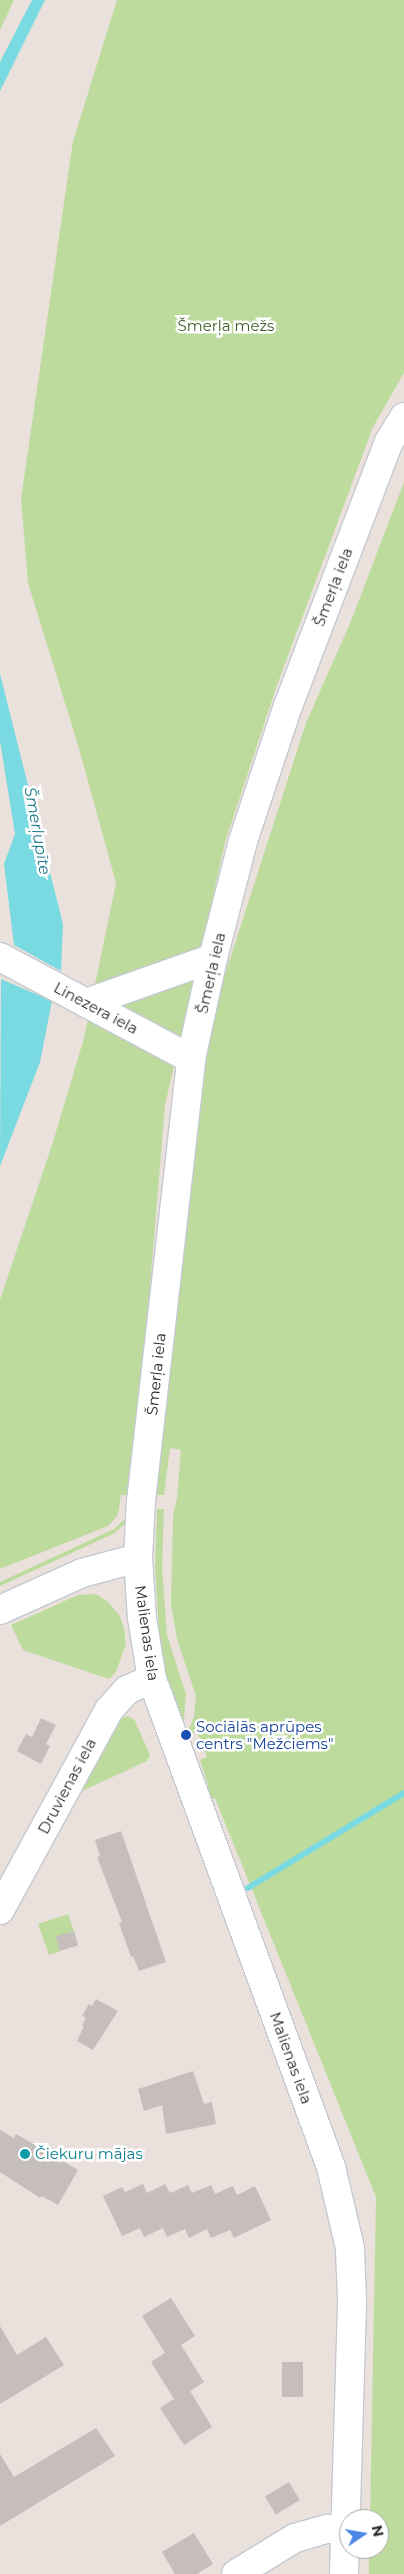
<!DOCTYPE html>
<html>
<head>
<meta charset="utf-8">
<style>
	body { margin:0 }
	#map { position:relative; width:404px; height:2574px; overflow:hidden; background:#eae1dc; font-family:Montserrat,sans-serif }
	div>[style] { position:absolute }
	.green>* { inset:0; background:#bedb9e }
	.water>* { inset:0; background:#79dae1 }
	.stream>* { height:5.5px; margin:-2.75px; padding:0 2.75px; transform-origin:2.75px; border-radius:2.75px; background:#79dae1 }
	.building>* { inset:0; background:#c5bebc; transform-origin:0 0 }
	.roads { filter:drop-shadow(1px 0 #c4c9d1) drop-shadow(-1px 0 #c4c9d1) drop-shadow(0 1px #c4c9d1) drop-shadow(0 -1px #c4c9d1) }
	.minor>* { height:28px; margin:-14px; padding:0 14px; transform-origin:14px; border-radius:14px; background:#fff }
	.dots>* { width:14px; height:14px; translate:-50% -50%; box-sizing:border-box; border:2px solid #fff; border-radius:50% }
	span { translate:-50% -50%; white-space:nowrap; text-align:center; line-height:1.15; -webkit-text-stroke:5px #fff; paint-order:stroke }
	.park-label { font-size:15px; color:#395e21 }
	.street-label { font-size:15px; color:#292929 }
	.transit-label { font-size:15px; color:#164399 }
	.left { translate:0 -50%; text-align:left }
	.culture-label { font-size:15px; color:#0d838f }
	.water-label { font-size:16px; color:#1b7a8b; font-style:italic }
	.north { position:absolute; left:339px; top:2509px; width:50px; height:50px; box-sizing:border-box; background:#fff; border:1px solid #a9a9a9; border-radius:50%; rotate:78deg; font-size:14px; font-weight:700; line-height:20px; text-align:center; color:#292929 }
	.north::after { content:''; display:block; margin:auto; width:18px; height:22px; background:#4c87e6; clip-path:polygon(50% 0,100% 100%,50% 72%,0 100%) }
</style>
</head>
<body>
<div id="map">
	<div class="green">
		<div style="clip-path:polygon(0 0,14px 0,0 30px)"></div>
		<div style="clip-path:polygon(117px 0,404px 0,404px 373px,373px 427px,276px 688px,226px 839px,165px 1105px,133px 1494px,121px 1495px,118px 1515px,108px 1526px,0 1569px,0 1300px,52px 1145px,84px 1038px,116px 883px,78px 745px,28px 583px,21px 499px,73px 141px)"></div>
		<div style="clip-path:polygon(404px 482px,404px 2574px,369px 2574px,369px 2549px,379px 2549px,379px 2519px,370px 2519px,376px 2197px,215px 1798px,209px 1801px,205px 1789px,208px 1785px,200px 1760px,207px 1757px,197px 1732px,190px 1734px,189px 1729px,194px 1717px,196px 1696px,177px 1639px,171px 1604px,173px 1516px,177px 1498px,181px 1450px,170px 1448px,164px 1495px,157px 1495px,199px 1055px,306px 723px,351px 621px)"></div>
		<div style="clip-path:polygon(157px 1509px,164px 1509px,162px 1568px,167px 1635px,186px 1694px,184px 1720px,180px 1721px,169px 1692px,160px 1646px,155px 1567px)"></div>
		<div style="clip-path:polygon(127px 1517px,131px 1518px,115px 1533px,0 1586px,0 1582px,114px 1529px)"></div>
		<div style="clip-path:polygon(96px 1594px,108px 1602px,120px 1616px,124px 1629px,126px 1644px,116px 1672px,109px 1679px,23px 1650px,11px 1625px,78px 1595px)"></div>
		<div style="clip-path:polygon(127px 1716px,134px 1719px,150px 1755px,147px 1761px,82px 1791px,74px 1788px,118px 1721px)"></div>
		<div style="clip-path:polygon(68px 1914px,74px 1931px,56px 1937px,61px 1951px,49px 1955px,38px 1924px)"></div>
	</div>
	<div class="water">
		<div style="clip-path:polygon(32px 0,45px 0,0 91px,0 62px)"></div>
		<div style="clip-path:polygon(0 674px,63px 924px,61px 971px,14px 945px,4px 864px,15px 834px,0 741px)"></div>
		<div style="clip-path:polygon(1px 979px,52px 1001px,40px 1062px,0 1166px)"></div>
	</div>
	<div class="stream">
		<div style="left:248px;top:1888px;width:183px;rotate:-31.3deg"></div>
	</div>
	<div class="building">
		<div style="clip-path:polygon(41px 1718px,56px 1725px,46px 1744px,50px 1746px,41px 1764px,17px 1751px,26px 1734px,32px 1737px)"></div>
		<div style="clip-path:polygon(121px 1831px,166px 1962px,139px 1971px,133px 1956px,131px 1957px,119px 1923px,122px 1922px,97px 1857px,100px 1856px,95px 1840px)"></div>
		<div style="left:74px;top:1931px;width:15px;height:19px;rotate:74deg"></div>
		<div style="clip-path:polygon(96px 1999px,118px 2011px,93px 2050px,77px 2041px,84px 2026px,82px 2025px,86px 2018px,82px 2016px,89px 2004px,92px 2006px)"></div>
		<div style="clip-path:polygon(193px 2071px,204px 2104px,212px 2102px,216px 2124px,166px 2134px,162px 2105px,144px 2111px,138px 2089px)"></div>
		<div style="clip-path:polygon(0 2130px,14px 2138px,16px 2134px,78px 2170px,58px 2205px,42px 2196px,40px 2198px,0 2172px)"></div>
		<div style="clip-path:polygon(143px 2184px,147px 2193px,165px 2184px,170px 2193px,188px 2185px,192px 2193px,211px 2185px,215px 2194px,233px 2186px,237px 2195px,255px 2186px,271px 2220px,234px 2238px,230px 2230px,211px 2238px,207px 2229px,189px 2238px,185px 2229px,167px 2237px,163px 2228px,144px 2237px,140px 2228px,122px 2236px,103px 2196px,122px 2187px,125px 2192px)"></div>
		<div style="clip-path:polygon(171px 2298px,195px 2336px,181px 2345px,204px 2382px,190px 2391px,212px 2427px,184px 2445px,160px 2408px,174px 2399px,151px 2362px,165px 2353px,142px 2316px)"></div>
		<div style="clip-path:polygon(0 2326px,17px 2355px,46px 2337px,64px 2365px,0 2404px)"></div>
		<div style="left:282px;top:2362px;width:21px;height:35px"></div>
		<div style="clip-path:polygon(96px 2428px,115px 2456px,0 2526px,0 2454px,14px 2477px)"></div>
		<div style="left:289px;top:2482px;width:21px;height:28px;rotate:59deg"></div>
		<div style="clip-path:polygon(194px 2533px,213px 2564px,197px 2574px,175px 2574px,162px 2552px)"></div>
	</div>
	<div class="roads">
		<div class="minor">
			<div style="left:0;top:957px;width:217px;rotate:28.1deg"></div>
			<div style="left:86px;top:1003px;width:135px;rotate:-19.5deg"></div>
			<div style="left:0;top:1610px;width:90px;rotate:-24.3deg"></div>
			<div style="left:82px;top:1573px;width:58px;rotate:-15deg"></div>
			<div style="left:0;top:1910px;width:228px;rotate:-61.4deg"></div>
			<div style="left:109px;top:1710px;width:27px;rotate:-48deg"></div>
			<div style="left:127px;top:1690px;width:27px;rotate:-24deg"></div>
			<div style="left:236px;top:2574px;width:69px;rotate:-31.4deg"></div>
			<div style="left:295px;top:2538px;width:33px;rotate:-16deg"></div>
			<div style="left:327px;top:2529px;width:18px"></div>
			<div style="left:344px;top:2574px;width:273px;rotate:-88.3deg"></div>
			<div style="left:352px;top:2301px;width:53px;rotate:-92.2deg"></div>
			<div style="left:350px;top:2248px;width:83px;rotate:-103.2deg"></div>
			<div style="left:331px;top:2167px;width:520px;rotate:-110.14deg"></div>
			<div style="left:152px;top:1679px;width:62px;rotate:-99.3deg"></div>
			<div style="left:142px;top:1618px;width:60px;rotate:-93.8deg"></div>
			<div style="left:138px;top:1558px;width:57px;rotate:-87deg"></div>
			<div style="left:141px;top:1501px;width:445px;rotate:-83.5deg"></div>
			<div style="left:191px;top:1059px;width:103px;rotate:-77.7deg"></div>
			<div style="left:213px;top:958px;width:121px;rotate:-75.6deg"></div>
			<div style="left:243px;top:841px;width:142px;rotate:-71.6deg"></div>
			<div style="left:288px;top:706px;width:283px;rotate:-69.1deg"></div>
			<div style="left:389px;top:442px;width:29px;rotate:-59deg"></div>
		</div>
	</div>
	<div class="dots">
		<div style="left:186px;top:1735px;background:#1a4fb4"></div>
		<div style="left:25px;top:2154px;background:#0f9aa8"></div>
	</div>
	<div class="park-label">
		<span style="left:226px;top:326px">Šmerļa mežs</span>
	</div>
	<div class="street-label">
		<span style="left:333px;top:587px;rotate:-69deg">Šmerļa iela</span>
		<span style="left:211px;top:973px;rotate:-77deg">Šmerļa iela</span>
		<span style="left:96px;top:1008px;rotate:28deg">Linezera iela</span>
		<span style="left:156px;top:1374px;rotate:-84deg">Šmerļa iela</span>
		<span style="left:147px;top:1633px;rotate:82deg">Malienas iela</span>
		<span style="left:67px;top:1786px;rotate:-62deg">Druvienas iela</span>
		<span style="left:291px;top:2058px;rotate:70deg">Malienas iela</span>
	</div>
	<div class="transit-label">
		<span class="left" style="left:196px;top:1735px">Sociālās aprūpes<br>centrs "Mežciems"</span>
	</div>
	<div class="culture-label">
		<span class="left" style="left:35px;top:2154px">Čiekuru mājas</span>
	</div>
	<div class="water-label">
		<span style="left:37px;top:831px;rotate:80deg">Šmerļupīte</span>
	</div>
	<div class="north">N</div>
</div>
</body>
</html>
